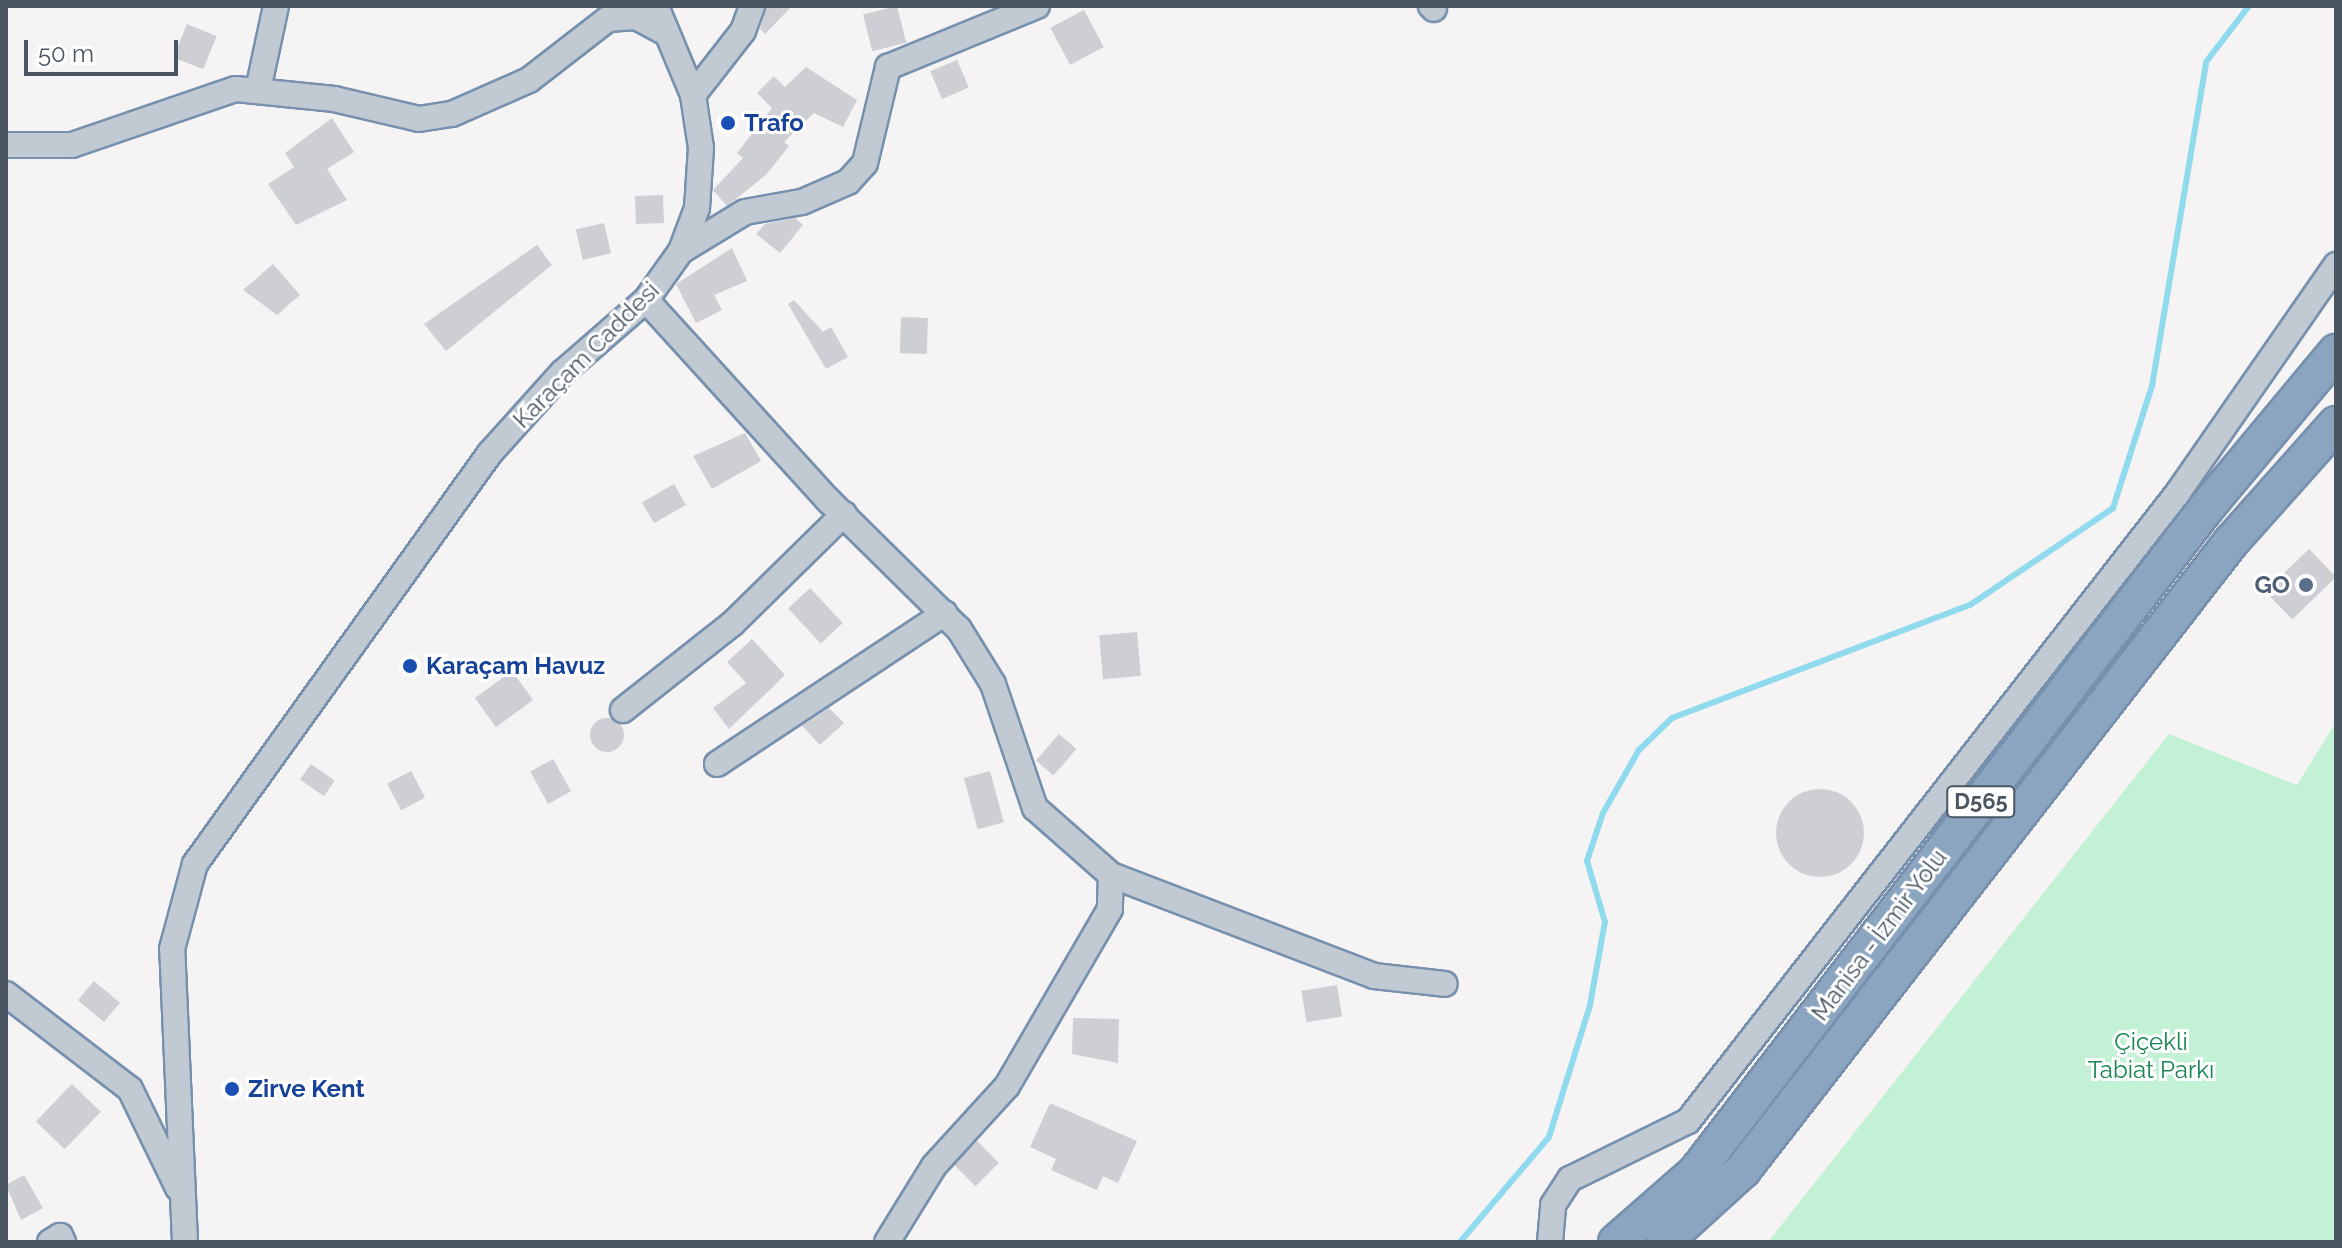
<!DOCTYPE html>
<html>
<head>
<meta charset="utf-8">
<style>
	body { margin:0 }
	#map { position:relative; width:2342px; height:1248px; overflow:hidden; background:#f5f3f3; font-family:Raleway,sans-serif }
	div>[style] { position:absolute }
	.green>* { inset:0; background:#c3f1d5 }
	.stream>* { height:6px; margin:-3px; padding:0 3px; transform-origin:3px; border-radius:3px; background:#90daee }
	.building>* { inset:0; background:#cdcfd5; transform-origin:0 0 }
	.round { border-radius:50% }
	.roads { filter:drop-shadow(2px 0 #7690ad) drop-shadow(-2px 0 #7690ad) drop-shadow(0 2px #7690ad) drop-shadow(0 -2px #7690ad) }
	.minor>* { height:24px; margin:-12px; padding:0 12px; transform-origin:12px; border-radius:12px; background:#c1cad2 }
	.highway>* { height:34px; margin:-17px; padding:0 17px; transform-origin:17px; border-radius:17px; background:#8ba5c1 }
	.dots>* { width:22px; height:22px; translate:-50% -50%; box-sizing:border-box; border:4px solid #fff; border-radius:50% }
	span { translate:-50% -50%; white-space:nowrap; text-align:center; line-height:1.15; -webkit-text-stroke:6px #fff; paint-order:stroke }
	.shield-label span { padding:2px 6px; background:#fff; border:2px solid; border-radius:6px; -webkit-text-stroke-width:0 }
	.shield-label { font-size:22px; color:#4a5661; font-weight:700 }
	.transit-label { font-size:24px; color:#164399; font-weight:700 }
	.left { translate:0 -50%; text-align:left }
	.street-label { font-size:24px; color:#4a5661 }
	.service-label { font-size:24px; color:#4e5e75; font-weight:700 }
	.right { translate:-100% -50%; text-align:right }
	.park-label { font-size:24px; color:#17864f }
	.frame { position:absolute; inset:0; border:8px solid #4a5661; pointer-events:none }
	.scale { position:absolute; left:24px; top:40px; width:154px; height:36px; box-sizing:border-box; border:4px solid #4a5661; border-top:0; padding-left:10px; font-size:24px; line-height:28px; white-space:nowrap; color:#4a5661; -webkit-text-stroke:6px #fff; paint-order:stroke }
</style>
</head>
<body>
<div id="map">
	<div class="green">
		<div style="clip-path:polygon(2336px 722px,2336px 1242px,1768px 1242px,2169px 734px,2297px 785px)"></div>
	</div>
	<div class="stream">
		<div style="left:1460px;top:1242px;width:138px;rotate:-49.7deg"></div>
		<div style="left:1549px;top:1137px;width:138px;rotate:-72.7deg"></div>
		<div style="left:1590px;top:1005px;width:84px;rotate:-79.8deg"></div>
		<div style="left:1605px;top:922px;width:64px;rotate:-106.4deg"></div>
		<div style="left:1587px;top:861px;width:51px;rotate:-71.6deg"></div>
		<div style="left:1603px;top:813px;width:73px;rotate:-60.3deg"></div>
		<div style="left:1639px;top:750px;width:46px;rotate:-44.1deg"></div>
		<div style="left:1672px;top:718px;width:319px;rotate:-20.8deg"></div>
		<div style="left:1970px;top:605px;width:173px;rotate:-34.1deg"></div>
		<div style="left:2113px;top:508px;width:128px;rotate:-72.3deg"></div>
		<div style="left:2152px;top:386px;width:328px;rotate:-80.5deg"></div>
		<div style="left:2206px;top:62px;width:71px;rotate:-52.5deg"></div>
	</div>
	<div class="building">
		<div style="clip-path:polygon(767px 6px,792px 6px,765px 34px,760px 29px)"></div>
		<div style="left:897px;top:6px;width:38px;height:35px;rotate:76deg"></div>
		<div style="left:1084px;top:10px;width:42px;height:38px;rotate:62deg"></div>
		<div style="left:187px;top:24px;width:32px;height:36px;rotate:22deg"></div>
		<div style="left:957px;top:60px;width:30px;height:29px;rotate:67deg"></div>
		<div style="clip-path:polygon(806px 67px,857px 100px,843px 127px,814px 113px,784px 142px,789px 146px,766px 175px,727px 206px,713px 190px,743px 158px,737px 153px,772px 108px,757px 93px,774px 76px,785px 87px)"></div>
		<div style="clip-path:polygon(332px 118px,354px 152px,327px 169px,347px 200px,296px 225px,268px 184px,294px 167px,285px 153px)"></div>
		<div style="left:663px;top:195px;width:28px;height:28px;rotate:88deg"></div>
		<div style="clip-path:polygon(795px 218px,803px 225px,780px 253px,756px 234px,765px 224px)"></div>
		<div style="left:604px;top:223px;width:31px;height:29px;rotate:77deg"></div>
		<div style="clip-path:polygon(537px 245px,552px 265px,446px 351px,424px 324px)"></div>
		<div style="clip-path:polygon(732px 248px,747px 281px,714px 295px,722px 310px,696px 323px,676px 284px)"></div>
		<div style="clip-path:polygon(273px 264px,300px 295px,277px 315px,243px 290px)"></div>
		<div style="clip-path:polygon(794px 300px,823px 332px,831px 327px,848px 357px,826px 369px,788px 304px)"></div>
		<div style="left:901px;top:317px;width:27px;height:36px;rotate:2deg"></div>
		<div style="clip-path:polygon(745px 433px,761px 461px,712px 489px,693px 456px)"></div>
		<div style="left:674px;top:484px;width:24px;height:37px;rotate:60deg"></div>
		<div style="left:2309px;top:549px;width:39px;height:61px;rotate:46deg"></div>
		<div style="left:810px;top:588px;width:48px;height:30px;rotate:47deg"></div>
		<div style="left:1137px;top:632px;width:44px;height:38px;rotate:85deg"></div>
		<div style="clip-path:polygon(752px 639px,785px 675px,729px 729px,713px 708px,746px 683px,727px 662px)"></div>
		<div style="left:512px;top:671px;width:36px;height:46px;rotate:54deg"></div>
		<div style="clip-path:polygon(829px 708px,844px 723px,820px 745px,802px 726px)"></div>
		<div class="round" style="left:590px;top:718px;width:34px;height:34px"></div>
		<div style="left:1059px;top:734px;width:23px;height:35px;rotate:41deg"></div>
		<div style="left:553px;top:759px;width:37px;height:26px;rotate:61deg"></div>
		<div style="left:311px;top:764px;width:29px;height:19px;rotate:35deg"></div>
		<div style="left:411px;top:771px;width:30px;height:27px;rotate:62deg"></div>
		<div style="left:990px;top:771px;width:53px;height:27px;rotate:75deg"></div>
		<div class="round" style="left:1776px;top:789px;width:88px;height:88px"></div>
		<div style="left:94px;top:981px;width:34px;height:25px;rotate:40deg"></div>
		<div style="left:1337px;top:985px;width:32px;height:36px;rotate:81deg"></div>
		<div style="clip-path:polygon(1073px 1018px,1119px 1019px,1118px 1063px,1072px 1054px)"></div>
		<div style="left:72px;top:1084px;width:40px;height:52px;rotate:44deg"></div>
		<div style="clip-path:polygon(1050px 1103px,1137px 1141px,1118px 1183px,1103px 1176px,1097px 1190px,1051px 1170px,1056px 1159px,1030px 1147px)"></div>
		<div style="left:977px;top:1141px;width:31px;height:33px;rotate:45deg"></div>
		<div style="clip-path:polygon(24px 1175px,43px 1208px,21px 1220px,6px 1185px)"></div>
	</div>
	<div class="roads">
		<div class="minor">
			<div style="left:1431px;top:6px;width:4px;rotate:45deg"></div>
			<div style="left:258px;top:90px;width:86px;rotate:-77.9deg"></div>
			<div style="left:693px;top:95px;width:81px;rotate:-52deg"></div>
			<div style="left:743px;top:31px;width:27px;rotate:-70deg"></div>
			<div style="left:6px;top:145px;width:66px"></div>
			<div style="left:72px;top:145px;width:173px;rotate:-18.9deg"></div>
			<div style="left:236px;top:89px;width:99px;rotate:5.8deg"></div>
			<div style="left:334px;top:99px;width:87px;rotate:13.2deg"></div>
			<div style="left:419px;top:119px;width:33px;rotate:-9deg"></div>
			<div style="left:452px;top:114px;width:84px;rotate:-23.8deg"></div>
			<div style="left:529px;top:80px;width:100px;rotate:-37.7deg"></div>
			<div style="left:608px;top:19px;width:28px;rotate:-4deg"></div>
			<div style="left:636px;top:17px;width:30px;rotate:28deg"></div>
			<div style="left:681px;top:251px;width:75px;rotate:-31.4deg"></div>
			<div style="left:745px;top:212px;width:58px;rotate:-10deg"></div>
			<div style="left:802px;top:202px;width:50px;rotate:-23.5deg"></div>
			<div style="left:848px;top:182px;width:25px;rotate:-48deg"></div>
			<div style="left:865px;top:163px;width:99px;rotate:-76.5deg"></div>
			<div style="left:888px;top:67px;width:161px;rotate:-22.3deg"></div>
			<div style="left:646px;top:300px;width:272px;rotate:47.7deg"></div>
			<div style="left:829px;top:501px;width:182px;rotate:44.6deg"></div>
			<div style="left:959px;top:629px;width:65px;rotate:58.3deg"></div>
			<div style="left:993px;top:684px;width:131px;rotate:71.3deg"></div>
			<div style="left:1035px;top:808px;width:101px;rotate:41.4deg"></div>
			<div style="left:1111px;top:875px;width:34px;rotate:92deg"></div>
			<div style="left:1110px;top:909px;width:205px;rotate:120.2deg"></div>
			<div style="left:1007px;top:1086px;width:108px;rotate:132.4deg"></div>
			<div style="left:934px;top:1166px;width:89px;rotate:121.7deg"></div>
			<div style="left:623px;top:710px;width:139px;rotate:-38.3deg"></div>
			<div style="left:732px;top:624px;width:157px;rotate:-44.5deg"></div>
			<div style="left:717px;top:764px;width:273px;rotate:-33.5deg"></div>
			<div style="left:1111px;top:875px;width:282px;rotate:21deg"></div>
			<div style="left:1374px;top:976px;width:71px;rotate:6.4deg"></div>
			<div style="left:6px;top:994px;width:156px;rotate:37.5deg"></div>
			<div style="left:130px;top:1089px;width:110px;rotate:64.1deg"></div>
			<div style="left:50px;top:1242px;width:12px;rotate:-31deg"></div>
			<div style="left:60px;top:1236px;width:7px;rotate:63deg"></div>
			<div style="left:185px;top:1242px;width:293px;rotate:-92.5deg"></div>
			<div style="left:172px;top:949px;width:88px;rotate:-74.9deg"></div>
			<div style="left:195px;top:864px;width:506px;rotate:-54.33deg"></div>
			<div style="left:490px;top:453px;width:108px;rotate:-48deg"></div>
			<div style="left:562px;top:373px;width:111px;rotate:-41deg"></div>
			<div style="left:646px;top:300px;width:60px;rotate:-54.5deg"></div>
			<div style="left:681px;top:251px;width:46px;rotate:-69.6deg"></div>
			<div style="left:697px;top:208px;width:60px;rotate:-86.2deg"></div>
			<div style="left:701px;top:148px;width:54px;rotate:-98.6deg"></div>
			<div style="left:693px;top:95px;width:96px;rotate:-112.6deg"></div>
			<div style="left:1550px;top:1242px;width:37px;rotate:-85deg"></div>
			<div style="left:1553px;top:1205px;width:31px;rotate:-57deg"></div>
			<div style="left:1570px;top:1179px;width:131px;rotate:-26.2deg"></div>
			<div style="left:1688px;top:1121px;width:795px;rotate:-52.05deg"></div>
			<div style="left:2177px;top:494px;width:279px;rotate:-55.2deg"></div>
		</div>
		<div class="highway">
			<div style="left:1616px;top:1242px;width:106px;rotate:-41.2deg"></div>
			<div style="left:1696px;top:1172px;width:839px;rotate:-52.46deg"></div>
			<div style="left:2207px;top:507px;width:202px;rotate:-50.2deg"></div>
			<div style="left:1664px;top:1242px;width:107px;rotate:-42.3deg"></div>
			<div style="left:1743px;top:1170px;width:795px;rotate:-52.15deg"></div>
			<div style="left:2231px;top:542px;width:158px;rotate:-48.3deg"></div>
		</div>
	</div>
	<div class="dots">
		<div style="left:728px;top:123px;background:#1a4fb4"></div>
		<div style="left:2306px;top:585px;background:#5c6f8a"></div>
		<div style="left:410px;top:666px;background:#1a4fb4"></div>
		<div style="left:232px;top:1089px;background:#1a4fb4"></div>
	</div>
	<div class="shield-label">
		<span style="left:1981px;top:802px">D565</span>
	</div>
	<div class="transit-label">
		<span class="left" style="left:744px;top:123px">Trafo</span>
		<span class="left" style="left:426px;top:666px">Karaçam Havuz</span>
		<span class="left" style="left:248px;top:1089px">Zirve Kent</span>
	</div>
	<div class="street-label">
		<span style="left:586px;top:355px;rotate:-45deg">Karaçam Caddesi</span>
		<span style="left:1879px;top:935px;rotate:-53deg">Manisa - İzmir Yolu</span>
	</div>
	<div class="service-label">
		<span class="right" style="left:2290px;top:585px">GO</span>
	</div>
	<div class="park-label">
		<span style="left:2151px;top:1056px">Çiçekli<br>Tabiat Parkı</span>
	</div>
	<div class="frame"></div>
	<div class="scale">50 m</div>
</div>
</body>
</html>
